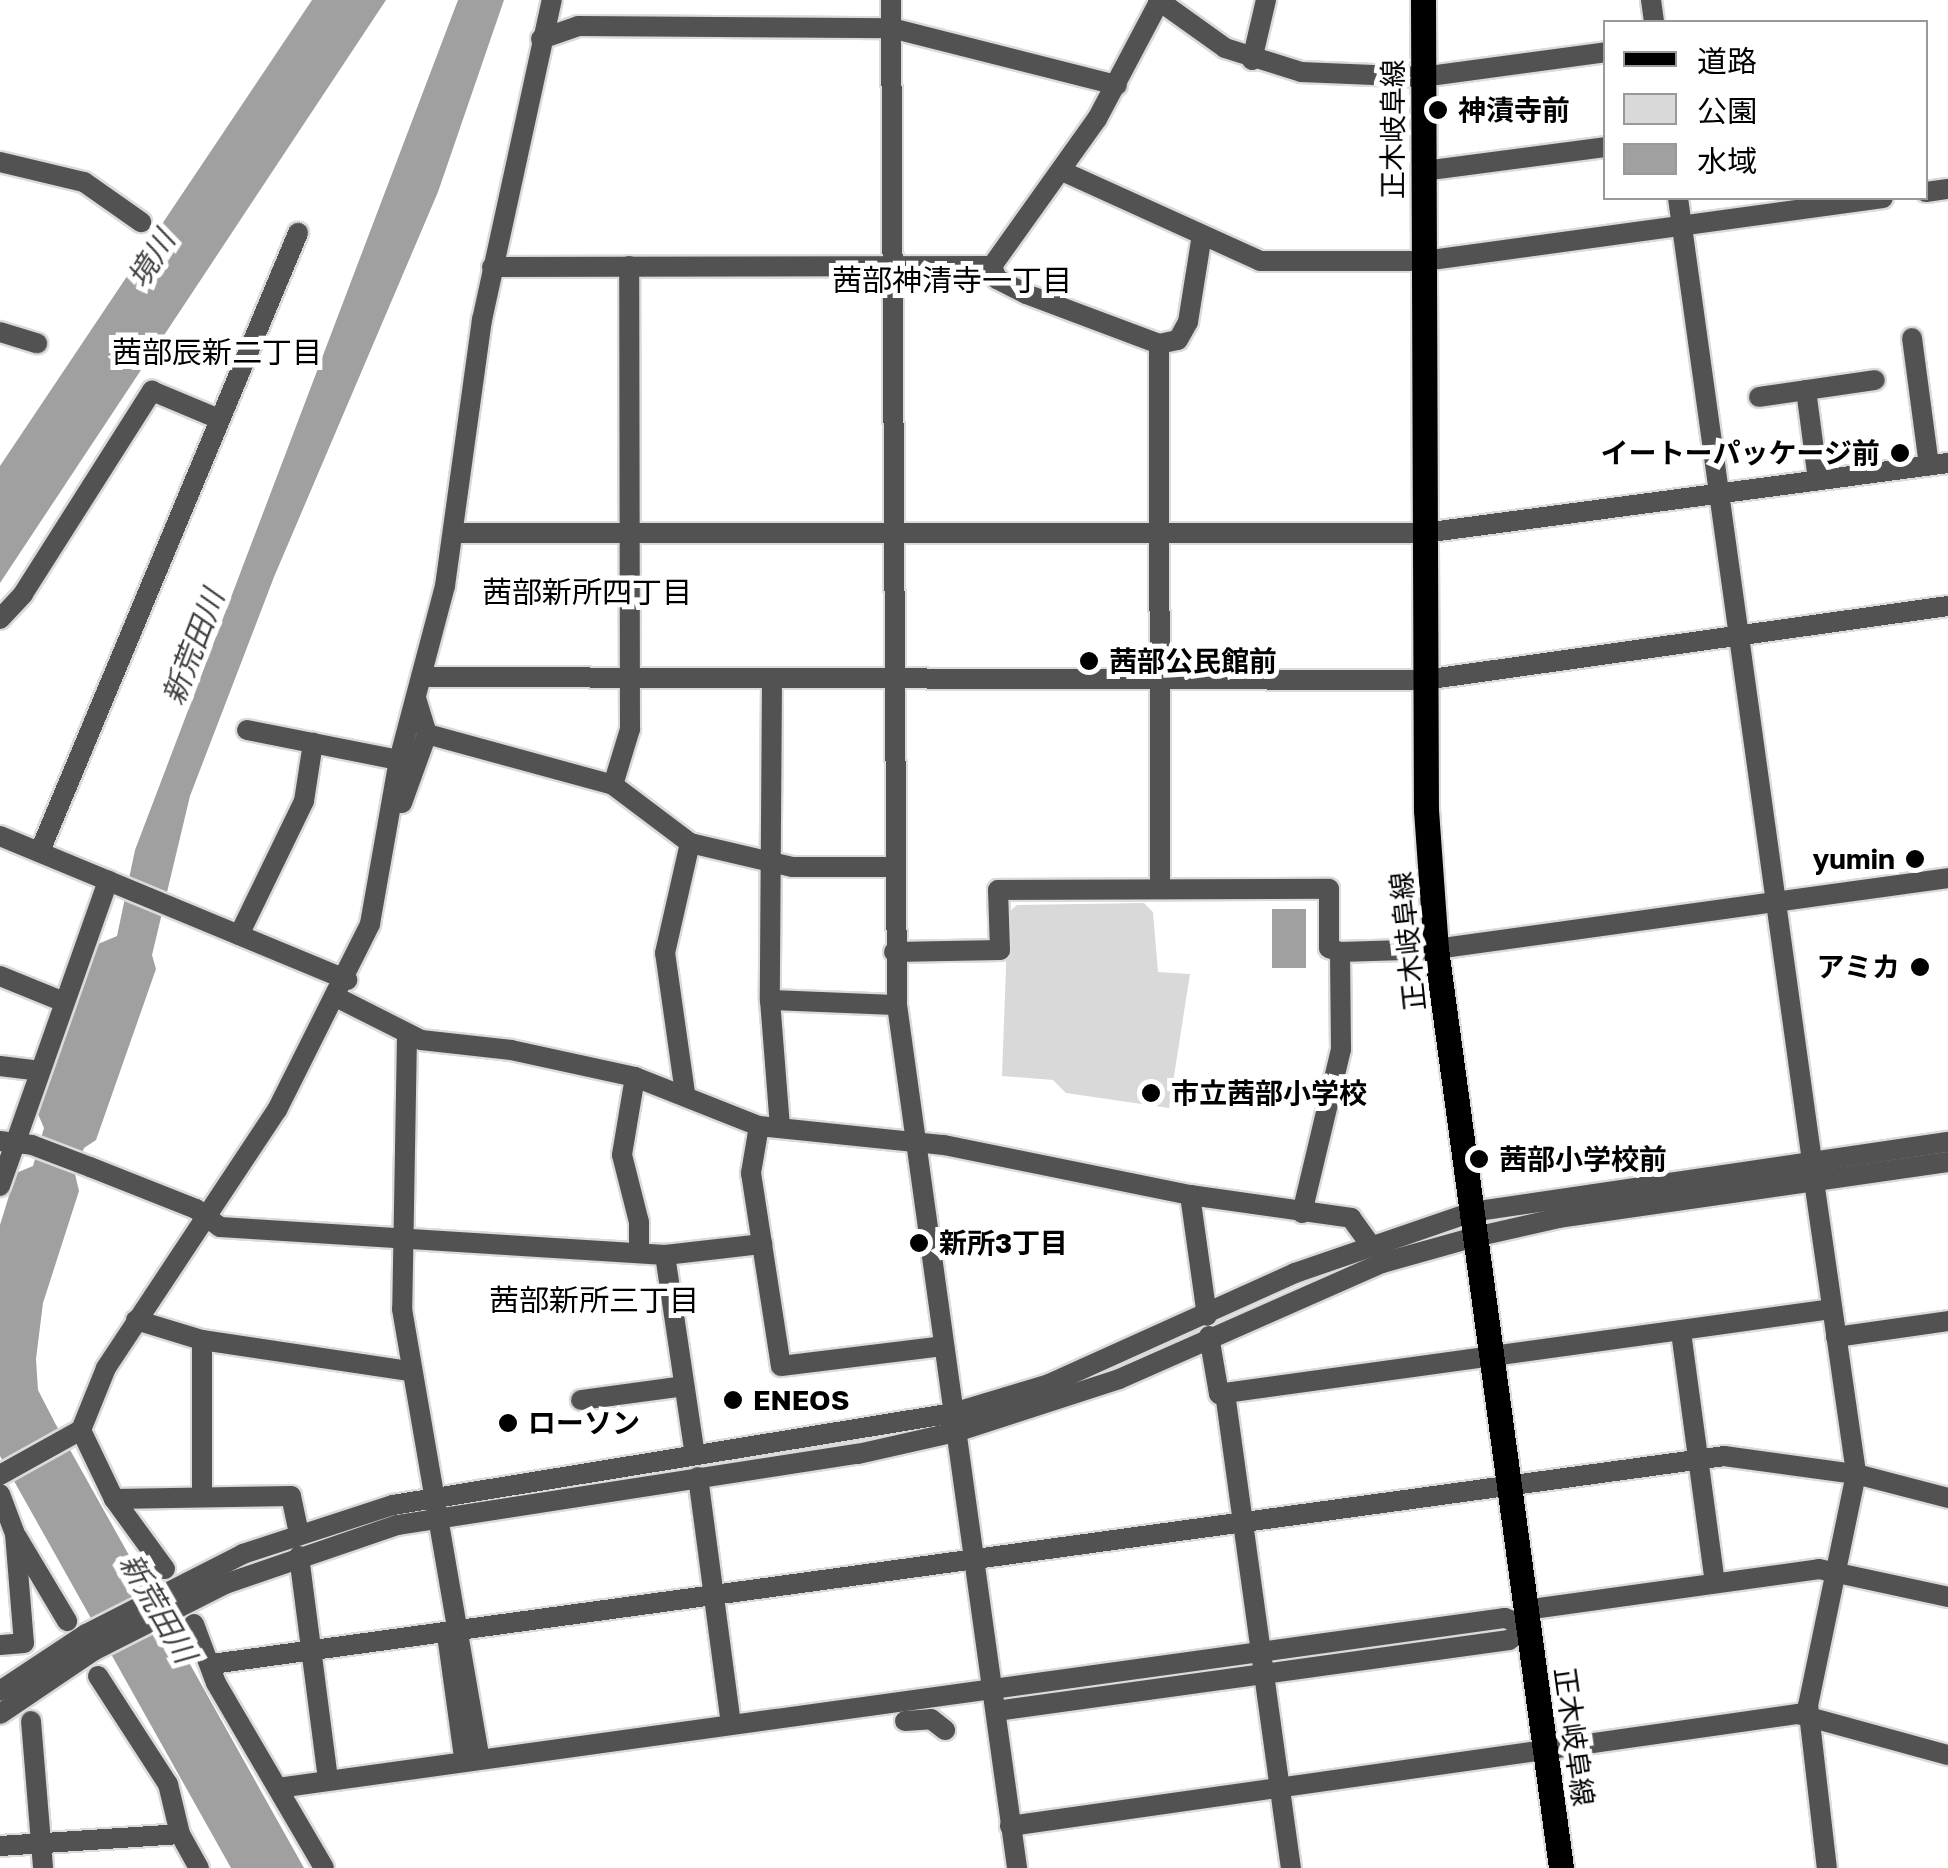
<!DOCTYPE html>
<html>
<head>
<meta charset="utf-8">
<style>
	body { margin:0 }
	#map { position:relative; width:1948px; height:1868px; overflow:hidden; background:#fff; font-family:"Golos Text","Noto Sans JP",sans-serif }
	div>[style] { position:absolute }
	.green>* { inset:0; background:#d9d9d9 }
	.water>* { inset:0; background:#a0a0a0; transform-origin:0 0 }
	.roads { filter:drop-shadow(2px 0 #dbdbdb) drop-shadow(-2px 0 #dbdbdb) drop-shadow(0 2px #dbdbdb) drop-shadow(0 -2px #dbdbdb) }
	.minor>* { height:20px; margin:-10px; padding:0 10px; transform-origin:10px; border-radius:10px; background:#525252 }
	.major>* { height:25px; margin:-12.5px; padding:0 12.5px; transform-origin:12.5px; border-radius:12.5px; background:#000 }
	.dots>* { width:28px; height:28px; translate:-50% -50%; box-sizing:border-box; border:5px solid #fff; border-radius:50% }
	span { translate:-50% -50%; white-space:nowrap; text-align:center; line-height:1.15; -webkit-text-stroke:10px #fff; paint-order:stroke }
	.poi-label { font-size:28px; color:#000; font-weight:700 }
	.left { translate:0 -50%; text-align:left }
	.right { translate:-100% -50%; text-align:right }
	.street-label { font-size:28px; color:#000 }
	.water-label { font-size:30px; color:#414141; font-style:italic }
	.neighbourhood-label { font-size:30px; color:#000 }
	.legend { position:absolute; left:1603px; top:20px; width:325px; height:180px; box-sizing:border-box; background:#fff; border:2px solid #999; margin:0; padding:12px 18px; list-style:none; font-size:30px; color:#000 }
	.legend li { display:flex; align-items:center; gap:20px; height:50px }
	.legend b { width:50px; border:2px solid #999 }
</style>
</head>
<body>
<div id="map">
	<div class="green">
		<div style="clip-path:polygon(1144px 903px,1153px 912px,1158px 972px,1190px 974px,1169px 1108px,1066px 1093px,1053px 1080px,1002px 1076px,1008px 913px,1017px 905px)"></div>
	</div>
	<div class="water">
		<div style="clip-path:polygon(312px 0,386px 0,0 583px,0 466px)"></div>
		<div style="clip-path:polygon(458px 0,504px 0,438px 192px,274px 577px,190px 796px,152px 955px,156px 969px,96px 1140px,84px 1148px,75px 1174px,79px 1191px,43px 1303px,36px 1359px,38px 1390px,55px 1423px,304px 1868px,231px 1868px,0 1456px,0 1225px,16px 1173px,33px 1166px,44px 1128px,38px 1114px,98px 944px,117px 936px,135px 850px)"></div>
		<div style="left:1272px;top:909px;width:34px;height:59px"></div>
	</div>
	<div class="roads">
		<div class="minor">
			<div style="left:891px;top:0;width:1005px;rotate:89.66deg"></div>
			<div style="left:897px;top:1005px;width:871px;rotate:82.08deg"></div>
			<div style="left:1158px;top:0;width:82px;rotate:35.6deg"></div>
			<div style="left:1225px;top:48px;width:80px;rotate:17.5deg"></div>
			<div style="left:1301px;top:72px;width:121px;rotate:2.4deg"></div>
			<div style="left:1422px;top:77px;width:186px;rotate:-7.7deg"></div>
			<div style="left:1651px;top:0;width:22px;rotate:82deg"></div>
			<div style="left:541px;top:39px;width:39px;rotate:-19deg"></div>
			<div style="left:578px;top:26px;width:313px;rotate:0.4deg"></div>
			<div style="left:891px;top:28px;width:233px;rotate:14.2deg"></div>
			<div style="left:1252px;top:60px;width:62px;rotate:-76.9deg"></div>
			<div style="left:0;top:162px;width:86px;rotate:13.4deg"></div>
			<div style="left:84px;top:182px;width:70px;rotate:35.1deg"></div>
			<div style="left:1062px;top:171px;width:217px;rotate:24.4deg"></div>
			<div style="left:1260px;top:261px;width:164px"></div>
			<div style="left:1424px;top:261px;width:463px;rotate:-7.8deg"></div>
			<div style="left:1423px;top:171px;width:185px;rotate:-7.5deg"></div>
			<div style="left:1926px;top:192px;width:22px;rotate:-8deg"></div>
			<div style="left:1678px;top:198px;width:972px;rotate:82.08deg"></div>
			<div style="left:992px;top:266px;width:181px;rotate:-54.5deg"></div>
			<div style="left:1097px;top:119px;width:135px;rotate:-62.1deg"></div>
			<div style="left:492px;top:267px;width:500px;rotate:-0.11deg"></div>
			<div style="left:992px;top:266px;width:14px;rotate:69deg"></div>
			<div style="left:997px;top:279px;width:33px;rotate:27deg"></div>
			<div style="left:1026px;top:294px;width:142px;rotate:20.6deg"></div>
			<div style="left:1159px;top:344px;width:19px;rotate:-12deg"></div>
			<div style="left:1178px;top:340px;width:21px;rotate:-61deg"></div>
			<div style="left:1188px;top:322px;width:88px;rotate:-80.9deg"></div>
			<div style="left:0;top:332px;width:39px;rotate:17deg"></div>
			<div style="left:1912px;top:338px;width:128px;rotate:82.4deg"></div>
			<div style="left:1159px;top:344px;width:545px;rotate:89.89deg"></div>
			<div style="left:1806px;top:390px;width:91px;rotate:82.4deg"></div>
			<div style="left:1759px;top:397px;width:117px;rotate:-8.3deg"></div>
			<div style="left:454px;top:533px;width:970px"></div>
			<div style="left:1424px;top:533px;width:529px;rotate:-7.61deg"></div>
			<div style="left:0;top:619px;width:34px;rotate:-47deg"></div>
			<div style="left:23px;top:594px;width:241px;rotate:-57.6deg"></div>
			<div style="left:152px;top:391px;width:73px;rotate:22.7deg"></div>
			<div style="left:421px;top:677px;width:1003px;rotate:0.17deg"></div>
			<div style="left:1424px;top:680px;width:529px;rotate:-8.04deg"></div>
			<div style="left:772px;top:679px;width:321px;rotate:90.4deg"></div>
			<div style="left:770px;top:1000px;width:128px;rotate:85.5deg"></div>
			<div style="left:247px;top:730px;width:155px;rotate:11.2deg"></div>
			<div style="left:427px;top:734px;width:193px;rotate:15.3deg"></div>
			<div style="left:613px;top:785px;width:96px;rotate:37deg"></div>
			<div style="left:690px;top:843px;width:105px;rotate:13.2deg"></div>
			<div style="left:792px;top:867px;width:102px"></div>
			<div style="left:613px;top:785px;width:59px;rotate:-73.1deg"></div>
			<div style="left:630px;top:729px;width:463px;rotate:-90.1deg"></div>
			<div style="left:402px;top:803px;width:73px;rotate:-70.1deg"></div>
			<div style="left:427px;top:734px;width:38px;rotate:-107deg"></div>
			<div style="left:0;top:836px;width:376px;rotate:22.5deg"></div>
			<div style="left:40px;top:851px;width:670px;rotate:-67.34deg"></div>
			<div style="left:239px;top:935px;width:149px;rotate:-64.1deg"></div>
			<div style="left:304px;top:801px;width:59px;rotate:-81.2deg"></div>
			<div style="left:894px;top:952px;width:106px;rotate:-1.1deg"></div>
			<div style="left:1000px;top:950px;width:60px;rotate:-91.9deg"></div>
			<div style="left:998px;top:890px;width:331px;rotate:-0.2deg"></div>
			<div style="left:1329px;top:889px;width:59px;rotate:90deg"></div>
			<div style="left:1329px;top:948px;width:12px;rotate:20deg"></div>
			<div style="left:1340px;top:952px;width:96px;rotate:-1.8deg"></div>
			<div style="left:1436px;top:949px;width:517px;rotate:-7.89deg"></div>
			<div style="left:0;top:976px;width:69px;rotate:22.1deg"></div>
			<div style="left:338px;top:998px;width:93px;rotate:26.8deg"></div>
			<div style="left:421px;top:1040px;width:91px;rotate:6.3deg"></div>
			<div style="left:511px;top:1050px;width:127px;rotate:12.3deg"></div>
			<div style="left:635px;top:1077px;width:133px;rotate:21.6deg"></div>
			<div style="left:759px;top:1126px;width:186px;rotate:5.9deg"></div>
			<div style="left:944px;top:1145px;width:251px;rotate:11.5deg"></div>
			<div style="left:1190px;top:1195px;width:163px;rotate:8.1deg"></div>
			<div style="left:1351px;top:1218px;width:34px;rotate:54deg"></div>
			<div style="left:770px;top:1000px;width:127px;rotate:2.3deg"></div>
			<div style="left:407px;top:1035px;width:274px;rotate:91deg"></div>
			<div style="left:402px;top:1309px;width:454px;rotate:80.2deg"></div>
			<div style="left:0;top:1066px;width:39px;rotate:7deg"></div>
			<div style="left:635px;top:1077px;width:79px;rotate:99.5deg"></div>
			<div style="left:622px;top:1155px;width:69px;rotate:75.8deg"></div>
			<div style="left:639px;top:1222px;width:31px;rotate:90deg"></div>
			<div style="left:685px;top:1093px;width:141px;rotate:-98.1deg"></div>
			<div style="left:665px;top:953px;width:113px;rotate:-77.2deg"></div>
			<div style="left:759px;top:1126px;width:48px;rotate:99.7deg"></div>
			<div style="left:751px;top:1173px;width:195px;rotate:81.2deg"></div>
			<div style="left:781px;top:1366px;width:163px;rotate:-7deg"></div>
			<div style="left:0;top:1141px;width:32px;rotate:7deg"></div>
			<div style="left:32px;top:1145px;width:62px;rotate:20.8deg"></div>
			<div style="left:90px;top:1167px;width:114px;rotate:21.6deg"></div>
			<div style="left:196px;top:1209px;width:30px;rotate:37deg"></div>
			<div style="left:220px;top:1227px;width:446px;rotate:3.6deg"></div>
			<div style="left:665px;top:1255px;width:98px;rotate:-6.5deg"></div>
			<div style="left:1814px;top:1181px;width:296px;rotate:81.8deg"></div>
			<div style="left:1856px;top:1474px;width:236px;rotate:101.7deg"></div>
			<div style="left:1808px;top:1705px;width:164px;rotate:83.4deg"></div>
			<div style="left:0;top:1186px;width:324px;rotate:-70.5deg"></div>
			<div style="left:1190px;top:1195px;width:122px;rotate:82deg"></div>
			<div style="left:1302px;top:1213px;width:169px;rotate:-76.6deg"></div>
			<div style="left:1341px;top:1049px;width:97px;rotate:-90.6deg"></div>
			<div style="left:665px;top:1255px;width:202px;rotate:81.5deg"></div>
			<div style="left:136px;top:1320px;width:69px;rotate:16.9deg"></div>
			<div style="left:202px;top:1340px;width:210px;rotate:8.5deg"></div>
			<div style="left:1681px;top:1332px;width:253px;rotate:82.3deg"></div>
			<div style="left:1209px;top:1336px;width:59px;rotate:80.2deg"></div>
			<div style="left:1219px;top:1394px;width:6px;rotate:-9deg"></div>
			<div style="left:1225px;top:1393px;width:480px;rotate:82.1deg"></div>
			<div style="left:1836px;top:1337px;width:113px;rotate:-8.1deg"></div>
			<div style="left:1225px;top:1393px;width:613px;rotate:-7.88deg"></div>
			<div style="left:581px;top:1400px;width:104px;rotate:-7.7deg"></div>
			<div style="left:0;top:1475px;width:93px;rotate:-29.1deg"></div>
			<div style="left:698px;top:1477px;width:248px;rotate:82.4deg"></div>
			<div style="left:0;top:1494px;width:43px;rotate:69.4deg"></div>
			<div style="left:15px;top:1534px;width:109px;rotate:85.3deg"></div>
			<div style="left:24px;top:1643px;width:24px;rotate:175deg"></div>
			<div style="left:202px;top:1494px;width:154px;rotate:-90deg"></div>
			<div style="left:114px;top:1499px;width:177px;rotate:-1deg"></div>
			<div style="left:291px;top:1496px;width:39px;rotate:78deg"></div>
			<div style="left:17px;top:1537px;width:98px;rotate:59.2deg"></div>
			<div style="left:299px;top:1556px;width:224px;rotate:82.6deg"></div>
			<div style="left:165px;top:1569px;width:87px;rotate:-126.1deg"></div>
			<div style="left:114px;top:1499px;width:76px;rotate:-115.6deg"></div>
			<div style="left:81px;top:1430px;width:67px;rotate:-68deg"></div>
			<div style="left:106px;top:1368px;width:310px;rotate:-56.5deg"></div>
			<div style="left:277px;top:1110px;width:208px;rotate:-63.4deg"></div>
			<div style="left:370px;top:924px;width:167px;rotate:-80deg"></div>
			<div style="left:399px;top:760px;width:180px;rotate:-75.2deg"></div>
			<div style="left:445px;top:586px;width:269px;rotate:-82.1deg"></div>
			<div style="left:482px;top:320px;width:328px;rotate:-77.7deg"></div>
			<div style="left:1525px;top:1610px;width:297px;rotate:-7.9deg"></div>
			<div style="left:1819px;top:1569px;width:132px;rotate:12.2deg"></div>
			<div style="left:194px;top:1624px;width:63px;rotate:69.6deg"></div>
			<div style="left:216px;top:1683px;width:214px;rotate:59.7deg"></div>
			<div style="left:455px;top:1631px;width:13px;rotate:122deg"></div>
			<div style="left:448px;top:1642px;width:117px;rotate:82.1deg"></div>
			<div style="left:212px;top:1664px;width:1526px;rotate:-7.83deg"></div>
			<div style="left:1724px;top:1456px;width:133px;rotate:7.8deg"></div>
			<div style="left:1856px;top:1474px;width:95px;rotate:14.6deg"></div>
			<div style="left:98px;top:1676px;width:129px;rotate:57.1deg"></div>
			<div style="left:168px;top:1784px;width:51px;rotate:76.5deg"></div>
			<div style="left:180px;top:1834px;width:39px;rotate:61deg"></div>
			<div style="left:0;top:1691px;width:103px;rotate:-33.5deg"></div>
			<div style="left:86px;top:1634px;width:176px;rotate:-27deg"></div>
			<div style="left:243px;top:1554px;width:158px;rotate:-18.1deg"></div>
			<div style="left:393px;top:1505px;width:568px;rotate:-9.33deg"></div>
			<div style="left:953px;top:1413px;width:100px;rotate:-16.8deg"></div>
			<div style="left:1049px;top:1384px;width:270px;rotate:-24.3deg"></div>
			<div style="left:1295px;top:1273px;width:187px;rotate:-19deg"></div>
			<div style="left:1472px;top:1212px;width:481px;rotate:-8.4deg"></div>
			<div style="left:996px;top:1711px;width:518px;rotate:-7.88deg"></div>
			<div style="left:1509px;top:1640px;width:23px;rotate:-34deg"></div>
			<div style="left:0;top:1714px;width:112px;rotate:-34.1deg"></div>
			<div style="left:93px;top:1651px;width:148px;rotate:-26.9deg"></div>
			<div style="left:225px;top:1584px;width:182px;rotate:-18.9deg"></div>
			<div style="left:397px;top:1525px;width:466px;rotate:-8.8deg"></div>
			<div style="left:858px;top:1454px;width:100px;rotate:-12.7deg"></div>
			<div style="left:956px;top:1432px;width:171px;rotate:-18deg"></div>
			<div style="left:1119px;top:1379px;width:287px;rotate:-23.8deg"></div>
			<div style="left:1382px;top:1263px;width:97px;rotate:-15.6deg"></div>
			<div style="left:1475px;top:1237px;width:86px;rotate:-12.7deg"></div>
			<div style="left:1559px;top:1218px;width:393px;rotate:-8.2deg"></div>
			<div style="left:31px;top:1721px;width:147px;rotate:85.3deg"></div>
			<div style="left:905px;top:1721px;width:26px;rotate:-4deg"></div>
			<div style="left:931px;top:1719px;width:18px;rotate:38deg"></div>
			<div style="left:278px;top:1788px;width:1239px;rotate:-7.89deg"></div>
			<div style="left:1505px;top:1618px;width:25px;rotate:21deg"></div>
			<div style="left:1010px;top:1826px;width:796px;rotate:-8.09deg"></div>
			<div style="left:1798px;top:1714px;width:156px;rotate:15.3deg"></div>
			<div style="left:0;top:1846px;width:180px;rotate:-3.8deg"></div>
		</div>
		<div class="major">
			<div style="left:1423px;top:0;width:810px;rotate:89.79deg"></div>
			<div style="left:1426px;top:810px;width:139px;rotate:85.9deg"></div>
			<div style="left:1436px;top:949px;width:927px;rotate:82.25deg"></div>
		</div>
	</div>
	<div class="dots">
		<div style="left:1438px;top:110px;background:#000"></div>
		<div style="left:1900px;top:453px;background:#000"></div>
		<div style="left:1089px;top:661px;background:#000"></div>
		<div style="left:1915px;top:859px;background:#000"></div>
		<div style="left:1920px;top:967px;background:#000"></div>
		<div style="left:1151px;top:1093px;background:#000"></div>
		<div style="left:1479px;top:1159px;background:#000"></div>
		<div style="left:919px;top:1243px;background:#000"></div>
		<div style="left:733px;top:1400px;background:#000"></div>
		<div style="left:508px;top:1423px;background:#000"></div>
	</div>
	<div class="poi-label">
		<span class="left" style="left:1458px;top:110px">神漬寺前</span>
		<span class="right" style="left:1880px;top:453px">イートーパッケージ前</span>
		<span class="left" style="left:1109px;top:661px">茜部公民館前</span>
		<span class="right" style="left:1895px;top:859px">yumin</span>
		<span class="right" style="left:1900px;top:967px">アミカ</span>
		<span class="left" style="left:1171px;top:1093px">市立茜部小学校</span>
		<span class="left" style="left:1499px;top:1159px">茜部小学校前</span>
		<span class="left" style="left:939px;top:1243px">新所3丁目</span>
		<span class="left" style="left:753px;top:1400px">ENEOS</span>
		<span class="left" style="left:528px;top:1423px">ローソン</span>
	</div>
	<div class="street-label">
		<span style="left:1393px;top:129px;rotate:-90deg">正木岐阜線</span>
		<span style="left:1408px;top:941px;rotate:-96deg">正木岐阜線</span>
		<span style="left:1574px;top:1737px;rotate:82deg">正木岐阜線</span>
	</div>
	<div class="water-label">
		<span style="left:151px;top:259px;rotate:-58deg">境川</span>
		<span style="left:193px;top:647px;rotate:-69deg">新荒田川</span>
		<span style="left:158px;top:1608px;rotate:60deg">新荒田川</span>
	</div>
	<div class="neighbourhood-label">
		<span style="left:952px;top:280px">茜部神清寺一丁目</span>
		<span style="left:217px;top:352px">茜部辰新二丁目</span>
		<span style="left:587px;top:592px">茜部新所四丁目</span>
		<span style="left:594px;top:1300px">茜部新所三丁目</span>
	</div>
	<ul class="legend">
	<li><b style="height:12px;background:#000"></b>道路</li>
	<li><b style="height:28px;background:#d9d9d9"></b>公園</li>
	<li><b style="height:28px;background:#a0a0a0"></b>水域</li>
	</ul>
</div>
</body>
</html>
